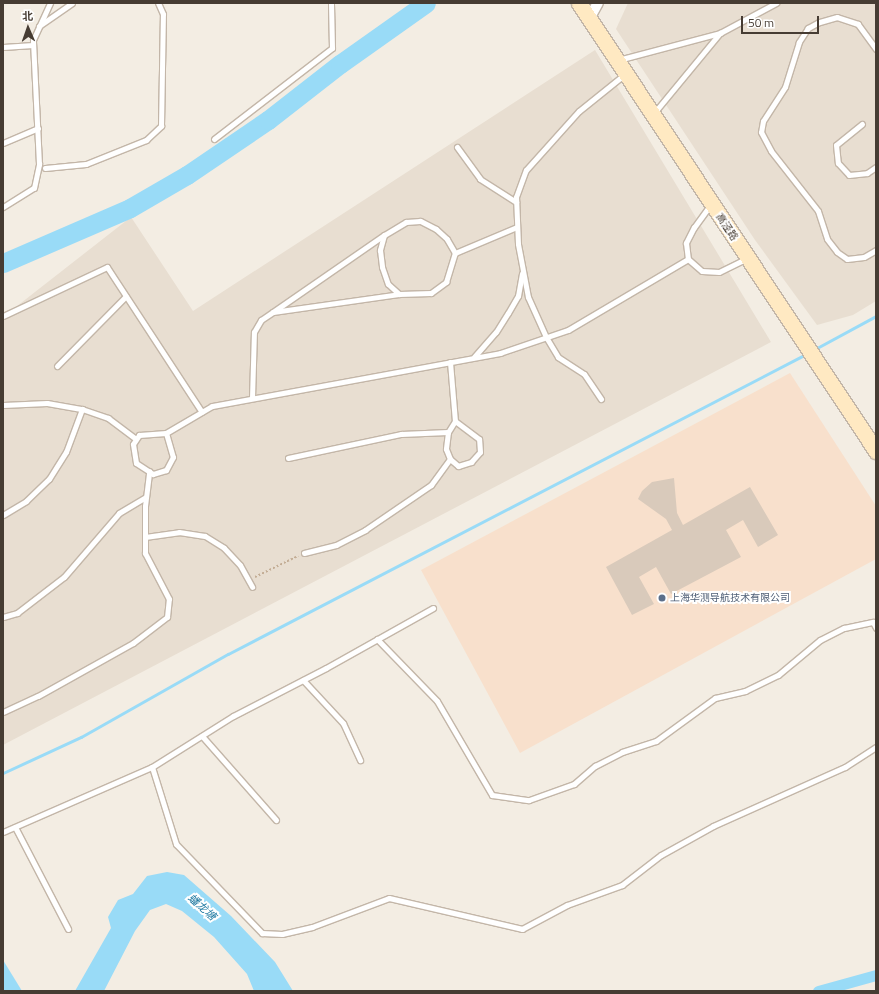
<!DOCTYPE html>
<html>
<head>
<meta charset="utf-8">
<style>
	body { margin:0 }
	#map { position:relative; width:879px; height:994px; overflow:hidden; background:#f3ede3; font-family:"Titillium Web","Noto Sans SC",sans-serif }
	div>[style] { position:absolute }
	.residential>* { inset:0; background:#e8ded1 }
	.commercial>* { inset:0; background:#f8e0cc }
	.water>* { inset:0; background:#99dbf7 }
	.stream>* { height:3px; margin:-1.5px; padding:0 1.5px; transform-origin:1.5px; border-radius:1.5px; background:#99dbf7 }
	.canal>* { height:11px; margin:-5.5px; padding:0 5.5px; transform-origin:5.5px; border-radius:5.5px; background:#99dbf7 }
	.river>* { height:19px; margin:-9.5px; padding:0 9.5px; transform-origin:9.5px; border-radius:9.5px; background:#99dbf7 }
	.building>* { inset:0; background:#d9cabb }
	.path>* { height:2px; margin-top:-1px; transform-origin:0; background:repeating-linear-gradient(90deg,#c3ad95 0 2px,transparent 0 4px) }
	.roads { filter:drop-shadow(1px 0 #c3b6a8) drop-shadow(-1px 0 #c3b6a8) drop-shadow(0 1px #c3b6a8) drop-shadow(0 -1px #c3b6a8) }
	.service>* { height:5px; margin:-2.5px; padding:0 2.5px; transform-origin:2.5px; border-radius:2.5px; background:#fff }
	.minor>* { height:10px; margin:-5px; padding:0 5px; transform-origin:5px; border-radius:5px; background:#fff }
	.secondary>* { height:15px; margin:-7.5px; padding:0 7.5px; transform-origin:7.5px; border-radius:7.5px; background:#ffe9c2 }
	.dots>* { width:11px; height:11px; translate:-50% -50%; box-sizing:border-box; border:2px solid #fff; border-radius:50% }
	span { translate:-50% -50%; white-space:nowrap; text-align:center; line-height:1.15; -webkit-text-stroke:4px #fff; paint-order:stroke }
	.street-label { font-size:10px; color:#463c33 }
	.service-label { font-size:10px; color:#4e5e75 }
	.left { translate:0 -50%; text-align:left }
	.water-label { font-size:11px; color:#207aa2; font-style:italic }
	.frame { position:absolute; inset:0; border:4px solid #463c33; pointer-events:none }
	.north { position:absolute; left:8px; top:8px; width:40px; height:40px; -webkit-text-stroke:3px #fff; paint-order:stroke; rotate:358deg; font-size:11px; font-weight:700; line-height:16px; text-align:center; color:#463c33 }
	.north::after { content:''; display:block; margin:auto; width:14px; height:18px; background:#463c33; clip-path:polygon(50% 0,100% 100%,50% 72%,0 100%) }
	.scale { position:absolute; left:741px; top:16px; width:78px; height:18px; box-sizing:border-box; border:2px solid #463c33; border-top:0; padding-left:5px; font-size:12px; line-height:14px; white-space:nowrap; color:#463c33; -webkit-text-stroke:3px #fff; paint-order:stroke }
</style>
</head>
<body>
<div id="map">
	<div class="residential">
		<div style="clip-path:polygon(628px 3px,876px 3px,876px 301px,853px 315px,817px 325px,755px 240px,616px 29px)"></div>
		<div style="clip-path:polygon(595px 50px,771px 342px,3px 745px,3px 317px,131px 217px,193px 311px)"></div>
	</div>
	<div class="commercial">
		<div style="clip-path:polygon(790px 373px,876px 506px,876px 559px,520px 753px,421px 570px)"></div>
	</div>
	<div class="water">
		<div style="clip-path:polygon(167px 872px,184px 875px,231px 916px,275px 962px,293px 991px,254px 991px,247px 974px,214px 937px,182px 911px,166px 904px,150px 910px,135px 931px,104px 991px,75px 991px,111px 928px,108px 917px,118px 900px,133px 894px,147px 876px)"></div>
		<div style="clip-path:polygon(3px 960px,22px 991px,3px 991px)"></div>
	</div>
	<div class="stream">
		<div style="left:815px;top:349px;width:69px;rotate:-28.4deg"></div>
		<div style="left:3px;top:773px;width:86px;rotate:-24.8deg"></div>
		<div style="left:81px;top:737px;width:169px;rotate:-29.5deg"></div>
		<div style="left:228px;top:654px;width:651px;rotate:-27.43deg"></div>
	</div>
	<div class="canal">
		<div style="left:818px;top:991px;width:60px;rotate:-15.4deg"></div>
	</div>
	<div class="river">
		<div style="left:3px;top:263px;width:138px;rotate:-23.4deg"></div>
		<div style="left:130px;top:208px;width:66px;rotate:-30.1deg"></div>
		<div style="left:187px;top:175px;width:98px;rotate:-34.2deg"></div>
		<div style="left:268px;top:120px;width:91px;rotate:-37.9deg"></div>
		<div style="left:340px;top:64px;width:105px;rotate:-35.3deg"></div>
	</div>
	<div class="building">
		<div style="clip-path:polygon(674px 478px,677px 513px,683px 525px,750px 487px,778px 535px,758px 547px,743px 520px,726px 530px,741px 557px,671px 594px,656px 567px,639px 577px,654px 604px,632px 615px,606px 567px,672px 530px,666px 519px,638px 499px,642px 491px,652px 482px)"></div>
	</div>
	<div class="path">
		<div style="left:255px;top:577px;width:48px;rotate:-26deg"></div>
	</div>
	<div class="roads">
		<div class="service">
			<div style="left:39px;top:26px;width:40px;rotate:-34.9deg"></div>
			<div style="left:3px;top:47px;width:30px;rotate:-4deg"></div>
			<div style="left:876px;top:49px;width:31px;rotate:-126deg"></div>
			<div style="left:858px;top:24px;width:22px;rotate:-162deg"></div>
			<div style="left:837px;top:17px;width:19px;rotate:164deg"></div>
			<div style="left:819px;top:22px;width:13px;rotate:151deg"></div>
			<div style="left:808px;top:28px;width:17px;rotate:123deg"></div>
			<div style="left:799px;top:42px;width:47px;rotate:107.3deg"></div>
			<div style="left:785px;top:87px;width:40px;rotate:122.9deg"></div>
			<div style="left:763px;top:121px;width:11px;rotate:100deg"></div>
			<div style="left:761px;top:132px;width:21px;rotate:62deg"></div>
			<div style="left:771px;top:151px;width:76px;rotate:51.9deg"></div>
			<div style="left:818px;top:211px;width:29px;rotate:72deg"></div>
			<div style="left:827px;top:239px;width:16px;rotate:52deg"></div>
			<div style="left:837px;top:252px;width:12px;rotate:35deg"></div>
			<div style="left:847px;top:259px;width:17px;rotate:-7deg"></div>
			<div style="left:864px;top:257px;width:14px;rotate:-30deg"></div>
			<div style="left:618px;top:60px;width:106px;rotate:-14.8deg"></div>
			<div style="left:720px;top:33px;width:64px;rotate:-28.2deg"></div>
			<div style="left:654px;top:113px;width:104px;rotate:-50.5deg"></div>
			<div style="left:862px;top:124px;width:33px;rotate:141deg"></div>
			<div style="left:836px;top:145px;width:18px;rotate:84deg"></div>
			<div style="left:838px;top:163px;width:16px;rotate:47deg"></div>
			<div style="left:849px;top:175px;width:18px;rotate:-6deg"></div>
			<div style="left:867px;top:173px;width:11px;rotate:-34deg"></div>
			<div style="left:214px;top:139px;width:149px;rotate:-37.6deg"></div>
			<div style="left:332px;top:48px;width:45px;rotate:-91.3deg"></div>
			<div style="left:3px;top:143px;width:38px;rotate:-23deg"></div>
			<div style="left:457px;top:147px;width:39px;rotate:54deg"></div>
			<div style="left:480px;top:179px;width:43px;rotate:32.6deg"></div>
			<div style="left:45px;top:168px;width:41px;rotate:-5.6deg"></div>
			<div style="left:86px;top:164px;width:65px;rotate:-21.8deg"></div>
			<div style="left:146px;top:140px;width:21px;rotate:-43deg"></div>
			<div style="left:161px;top:126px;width:112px;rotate:-89deg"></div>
			<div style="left:163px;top:14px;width:12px;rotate:-114deg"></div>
			<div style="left:711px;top:204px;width:29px;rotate:126deg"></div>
			<div style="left:694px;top:227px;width:18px;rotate:117deg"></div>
			<div style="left:686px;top:243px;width:16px;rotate:83deg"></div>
			<div style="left:688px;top:259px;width:18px;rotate:41deg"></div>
			<div style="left:702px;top:271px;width:17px;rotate:3deg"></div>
			<div style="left:719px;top:272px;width:30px;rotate:-26deg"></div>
			<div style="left:3px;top:207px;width:36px;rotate:-32deg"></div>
			<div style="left:34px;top:188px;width:25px;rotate:-78deg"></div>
			<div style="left:39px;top:164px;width:124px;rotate:-92.8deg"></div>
			<div style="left:33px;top:40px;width:41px;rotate:-65.3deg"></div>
			<div style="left:384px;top:235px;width:135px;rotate:145.3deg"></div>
			<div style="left:273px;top:312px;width:127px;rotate:-8.1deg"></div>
			<div style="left:455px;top:253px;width:16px;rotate:-120deg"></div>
			<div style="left:447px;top:239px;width:15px;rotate:-138deg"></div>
			<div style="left:436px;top:229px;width:18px;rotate:-153deg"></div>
			<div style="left:420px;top:221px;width:14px;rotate:176deg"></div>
			<div style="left:406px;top:222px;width:26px;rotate:149deg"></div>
			<div style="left:384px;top:235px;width:16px;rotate:105deg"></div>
			<div style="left:380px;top:250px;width:17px;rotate:83deg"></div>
			<div style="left:382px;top:267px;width:18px;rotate:71deg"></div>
			<div style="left:388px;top:284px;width:15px;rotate:42deg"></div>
			<div style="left:399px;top:294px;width:32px;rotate:-2deg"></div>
			<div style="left:431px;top:293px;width:19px;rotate:-36deg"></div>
			<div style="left:446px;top:282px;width:30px;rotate:-73deg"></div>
			<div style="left:455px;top:253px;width:67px;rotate:-22.8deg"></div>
			<div style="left:3px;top:316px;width:115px;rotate:-25.2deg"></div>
			<div style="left:107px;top:267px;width:173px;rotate:56.8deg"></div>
			<div style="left:474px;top:357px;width:33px;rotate:-49deg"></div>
			<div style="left:496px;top:332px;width:22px;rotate:-58deg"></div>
			<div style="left:508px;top:313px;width:20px;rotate:-60deg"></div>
			<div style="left:518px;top:296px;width:23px;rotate:-80deg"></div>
			<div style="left:450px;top:362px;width:59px;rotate:85.2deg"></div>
			<div style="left:455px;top:421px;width:13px;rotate:122deg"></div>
			<div style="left:448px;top:432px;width:17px;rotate:97deg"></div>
			<div style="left:446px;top:449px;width:11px;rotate:68deg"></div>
			<div style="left:450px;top:459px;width:11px;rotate:41deg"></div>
			<div style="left:458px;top:466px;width:14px;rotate:-17deg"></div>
			<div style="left:471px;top:462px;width:13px;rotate:-48deg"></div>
			<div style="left:480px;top:452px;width:13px;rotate:-94deg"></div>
			<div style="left:479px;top:439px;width:30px;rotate:-143deg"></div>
			<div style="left:57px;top:366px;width:98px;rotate:-45.4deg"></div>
			<div style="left:252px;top:398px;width:66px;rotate:-88.3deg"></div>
			<div style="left:254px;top:332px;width:14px;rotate:-60deg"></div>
			<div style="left:261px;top:320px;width:14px;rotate:-34deg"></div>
			<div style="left:601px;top:399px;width:30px;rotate:-124deg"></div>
			<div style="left:584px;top:374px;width:31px;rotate:-147deg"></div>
			<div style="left:558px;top:357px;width:23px;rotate:-121deg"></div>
			<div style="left:546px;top:337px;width:44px;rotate:-114.2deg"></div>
			<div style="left:528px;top:297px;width:54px;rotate:-100.7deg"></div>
			<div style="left:518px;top:244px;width:47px;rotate:-92.4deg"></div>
			<div style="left:516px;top:197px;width:29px;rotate:-70deg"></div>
			<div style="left:526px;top:170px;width:79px;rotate:-48.1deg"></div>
			<div style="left:579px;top:111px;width:59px;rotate:-38.8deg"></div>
			<div style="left:3px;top:405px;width:44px;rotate:-2.6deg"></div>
			<div style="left:47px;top:403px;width:36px;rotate:10deg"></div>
			<div style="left:82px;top:409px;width:28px;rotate:19deg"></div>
			<div style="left:108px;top:418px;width:35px;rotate:37deg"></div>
			<div style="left:166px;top:433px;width:25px;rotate:74deg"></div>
			<div style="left:173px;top:457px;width:15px;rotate:118deg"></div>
			<div style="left:166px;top:470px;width:14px;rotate:163deg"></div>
			<div style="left:153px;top:474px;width:20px;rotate:-147deg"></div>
			<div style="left:136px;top:463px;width:19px;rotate:-99deg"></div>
			<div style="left:133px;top:444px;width:11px;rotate:-56deg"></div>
			<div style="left:139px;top:435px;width:27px;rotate:-4deg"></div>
			<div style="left:166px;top:433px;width:53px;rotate:-30.4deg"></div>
			<div style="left:212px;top:406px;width:293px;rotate:-10.4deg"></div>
			<div style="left:500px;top:353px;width:72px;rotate:-18.7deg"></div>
			<div style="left:568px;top:330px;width:139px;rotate:-30.6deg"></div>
			<div style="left:288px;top:458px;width:116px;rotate:-12deg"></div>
			<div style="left:401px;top:434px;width:47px;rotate:-2.4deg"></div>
			<div style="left:3px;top:515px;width:27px;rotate:-31deg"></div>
			<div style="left:26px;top:501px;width:32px;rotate:-44deg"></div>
			<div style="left:49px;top:479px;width:32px;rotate:-58deg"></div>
			<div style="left:66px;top:452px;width:46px;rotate:-69.6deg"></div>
			<div style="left:145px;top:537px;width:34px;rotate:-8deg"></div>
			<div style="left:179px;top:532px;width:26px;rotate:9deg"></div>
			<div style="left:205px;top:536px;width:22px;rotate:32deg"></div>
			<div style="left:224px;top:548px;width:23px;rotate:47deg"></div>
			<div style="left:240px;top:565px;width:25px;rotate:61deg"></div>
			<div style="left:304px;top:553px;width:33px;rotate:-14deg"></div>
			<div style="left:336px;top:545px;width:33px;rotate:-27deg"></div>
			<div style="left:365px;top:530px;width:80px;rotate:-34.3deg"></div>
			<div style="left:431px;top:485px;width:32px;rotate:-54deg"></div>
			<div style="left:433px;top:608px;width:123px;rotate:150.7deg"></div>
			<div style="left:326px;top:668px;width:105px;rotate:152.7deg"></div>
			<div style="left:233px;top:716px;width:96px;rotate:147.8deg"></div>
			<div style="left:152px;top:767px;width:81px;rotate:72.7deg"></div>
			<div style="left:176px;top:844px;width:124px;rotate:46deg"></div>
			<div style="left:262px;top:933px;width:20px;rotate:3deg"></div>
			<div style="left:282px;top:934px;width:31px;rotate:-13deg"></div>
			<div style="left:312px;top:927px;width:82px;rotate:-20.6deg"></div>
			<div style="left:389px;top:898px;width:137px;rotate:13.1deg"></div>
			<div style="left:522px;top:929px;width:51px;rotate:-28.1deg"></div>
			<div style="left:567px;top:905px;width:59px;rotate:-20deg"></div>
			<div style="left:622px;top:885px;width:49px;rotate:-37.6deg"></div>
			<div style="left:661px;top:855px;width:60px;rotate:-29.1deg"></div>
			<div style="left:713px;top:826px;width:145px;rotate:-24.1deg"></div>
			<div style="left:845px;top:767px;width:37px;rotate:-33deg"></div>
			<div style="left:3px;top:617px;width:15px;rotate:-16deg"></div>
			<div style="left:17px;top:613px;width:59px;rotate:-37.5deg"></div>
			<div style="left:64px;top:577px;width:84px;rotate:-49.3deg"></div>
			<div style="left:119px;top:513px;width:31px;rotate:-31deg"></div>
			<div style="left:377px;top:639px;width:86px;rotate:45.9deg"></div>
			<div style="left:437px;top:701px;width:109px;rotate:59.7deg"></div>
			<div style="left:492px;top:795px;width:37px;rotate:8deg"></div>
			<div style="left:529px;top:800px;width:48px;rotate:-19.6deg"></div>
			<div style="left:574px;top:784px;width:28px;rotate:-41deg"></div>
			<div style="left:595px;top:766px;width:30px;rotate:-27deg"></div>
			<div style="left:622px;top:752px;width:36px;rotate:-18deg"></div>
			<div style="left:656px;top:741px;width:73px;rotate:-36.1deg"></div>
			<div style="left:715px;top:698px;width:31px;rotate:-13deg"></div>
			<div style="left:745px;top:691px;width:37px;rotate:-26deg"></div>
			<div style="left:778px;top:675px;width:55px;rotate:-39.8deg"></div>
			<div style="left:820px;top:640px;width:27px;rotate:-27deg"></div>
			<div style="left:844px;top:628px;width:30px;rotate:-12deg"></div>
			<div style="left:873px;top:622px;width:7px;rotate:63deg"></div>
			<div style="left:303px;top:680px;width:59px;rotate:47.1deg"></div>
			<div style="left:343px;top:723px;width:41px;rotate:65.3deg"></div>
			<div style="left:3px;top:712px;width:38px;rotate:-25deg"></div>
			<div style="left:38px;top:696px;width:109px;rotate:-29.2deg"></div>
			<div style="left:133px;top:643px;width:43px;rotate:-37.4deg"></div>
			<div style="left:167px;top:617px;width:18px;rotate:-84deg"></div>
			<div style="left:169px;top:599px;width:52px;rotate:-117.6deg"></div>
			<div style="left:145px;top:553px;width:47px;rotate:-90deg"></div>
			<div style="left:145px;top:506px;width:35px;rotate:-83deg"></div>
			<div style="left:202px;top:736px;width:112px;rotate:48.6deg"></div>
			<div style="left:15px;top:827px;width:115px;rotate:62.5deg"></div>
			<div style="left:3px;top:832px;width:163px;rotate:-23.6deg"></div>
		</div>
		<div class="minor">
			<div style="left:589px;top:19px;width:18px;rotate:-61deg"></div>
		</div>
		<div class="secondary">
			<div style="left:579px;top:3px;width:538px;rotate:56.46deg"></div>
		</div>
	</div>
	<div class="dots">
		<div style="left:662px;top:598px;background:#5c6f8a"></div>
	</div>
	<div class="street-label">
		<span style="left:727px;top:227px;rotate:56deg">高泾路</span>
	</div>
	<div class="service-label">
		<span class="left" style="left:670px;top:598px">上海华测导航技术有限公司</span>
	</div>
	<div class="water-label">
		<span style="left:202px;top:907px;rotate:42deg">蟠龙塘</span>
	</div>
	<div class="frame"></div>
	<div class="north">北</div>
	<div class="scale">50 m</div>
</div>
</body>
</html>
